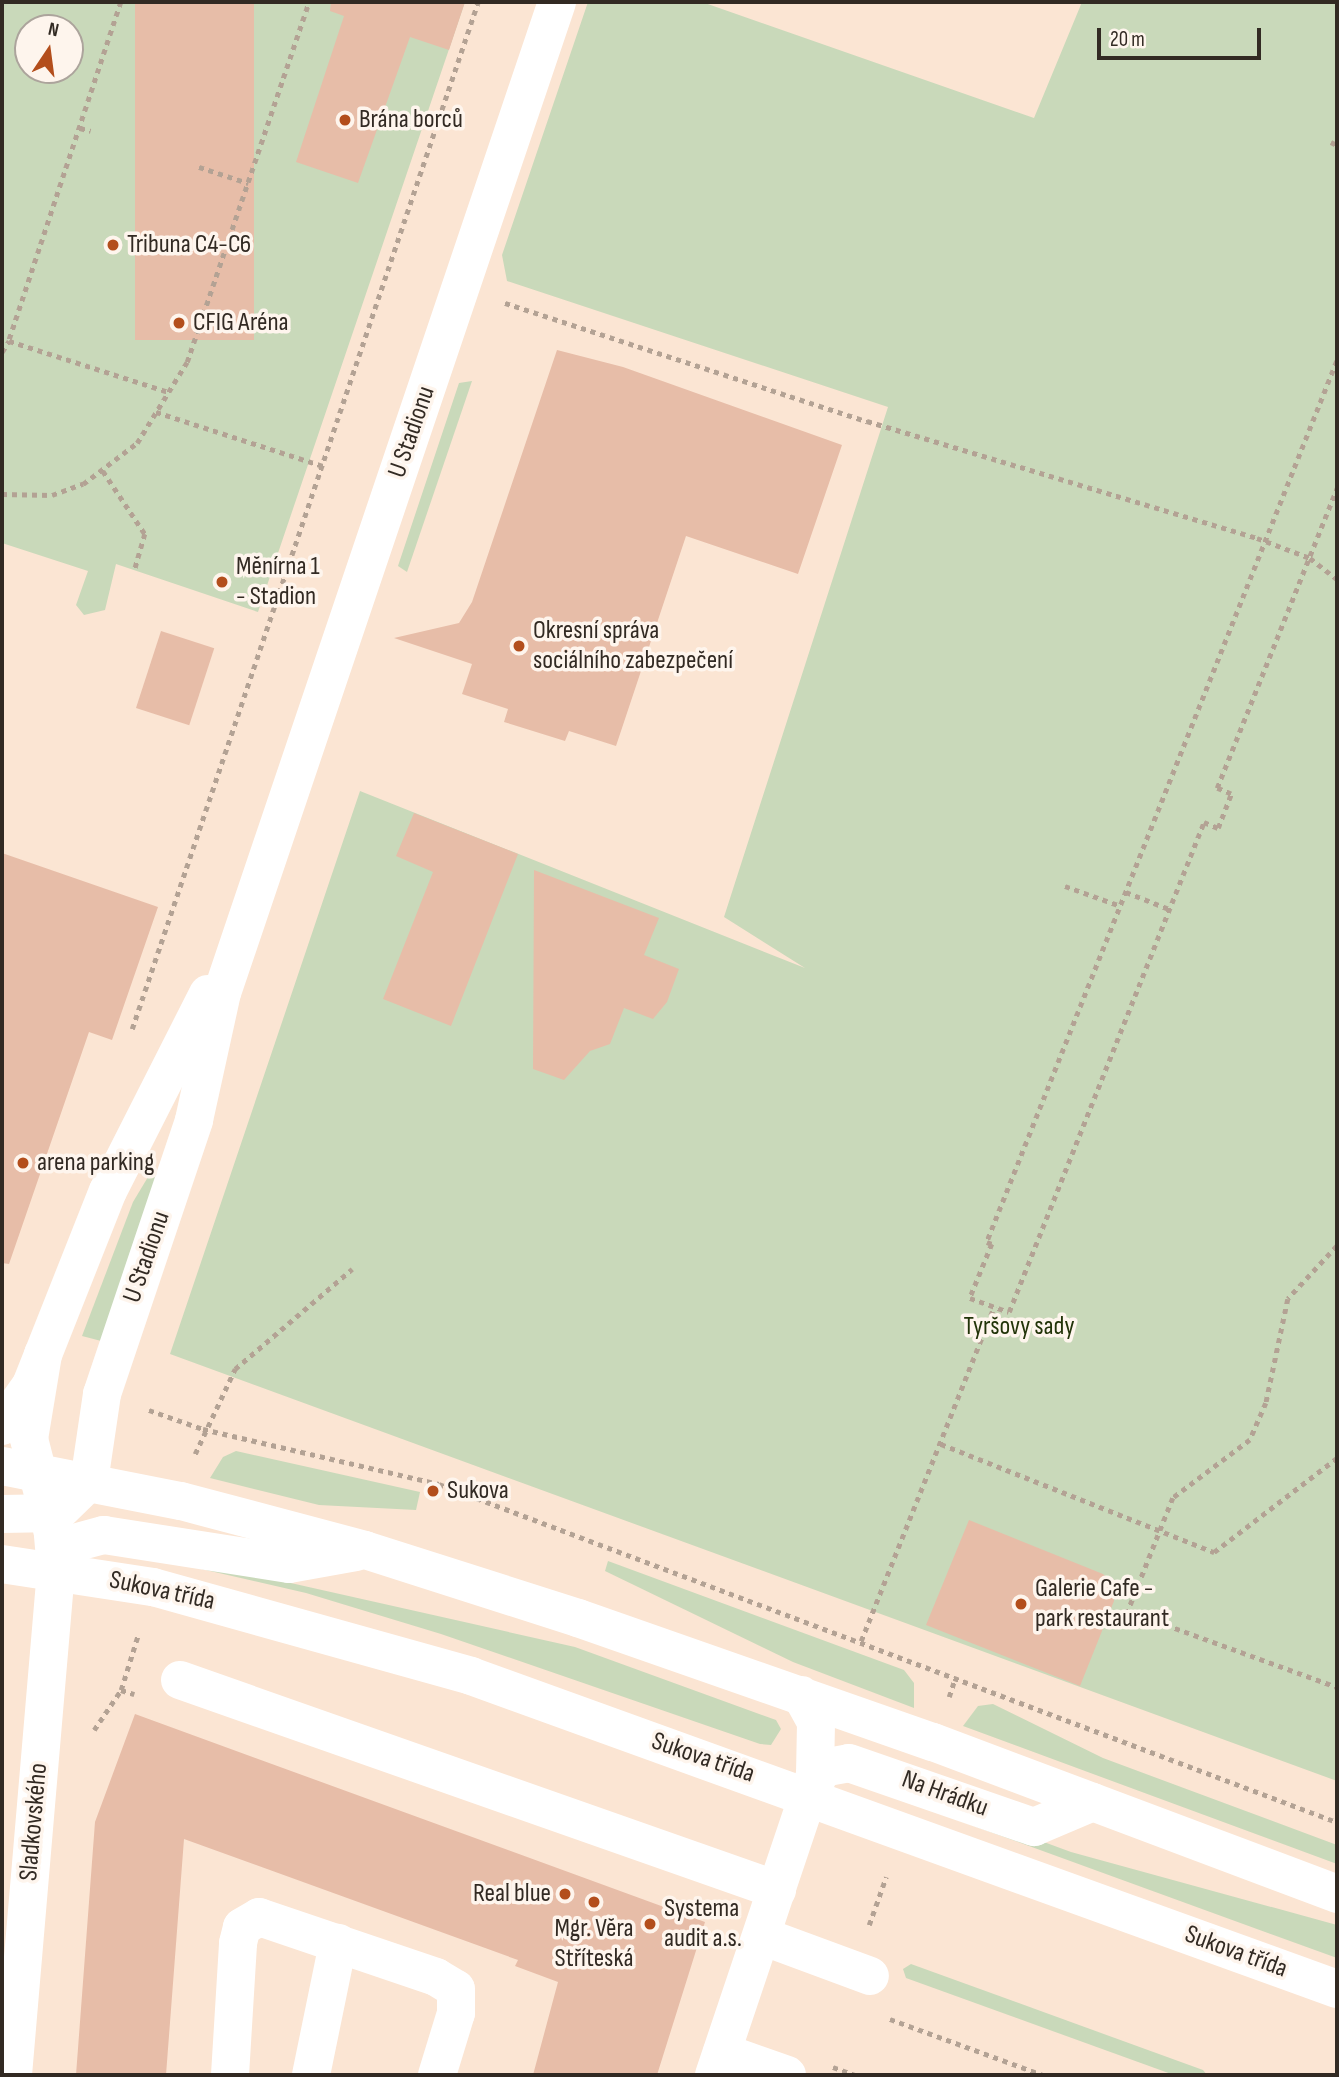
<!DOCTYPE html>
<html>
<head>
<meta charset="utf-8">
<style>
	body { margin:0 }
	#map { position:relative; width:1339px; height:2077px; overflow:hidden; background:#fbe5d3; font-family:"Sofia Sans Condensed",sans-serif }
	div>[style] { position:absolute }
	.green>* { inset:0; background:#c9d9ba }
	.building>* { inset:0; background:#e7bda8; transform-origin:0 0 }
	.path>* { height:4.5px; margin-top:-2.25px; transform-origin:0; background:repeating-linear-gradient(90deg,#b3a294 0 5px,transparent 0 10px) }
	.minor>* { height:38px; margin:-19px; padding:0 19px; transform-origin:19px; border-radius:19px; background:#fff }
	.dots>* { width:19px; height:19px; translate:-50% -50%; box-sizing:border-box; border:4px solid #fef5ed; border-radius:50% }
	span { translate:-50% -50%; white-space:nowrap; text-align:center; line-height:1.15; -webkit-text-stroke:7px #fef5ed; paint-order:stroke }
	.poi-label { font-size:26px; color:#322a23 }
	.left { translate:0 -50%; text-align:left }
	.right { translate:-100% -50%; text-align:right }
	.street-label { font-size:26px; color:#322a23 }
	.park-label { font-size:26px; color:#223409 }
	.frame { position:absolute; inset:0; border:4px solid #322a23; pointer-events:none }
	.north { position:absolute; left:14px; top:14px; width:70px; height:70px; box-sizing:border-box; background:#fef5ed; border:2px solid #aca49c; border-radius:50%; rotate:13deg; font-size:19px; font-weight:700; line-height:28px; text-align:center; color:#322a23 }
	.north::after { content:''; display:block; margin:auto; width:24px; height:32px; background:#b34e1c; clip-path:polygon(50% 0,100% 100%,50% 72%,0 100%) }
	.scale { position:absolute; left:1097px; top:28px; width:164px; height:32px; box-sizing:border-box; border:4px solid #322a23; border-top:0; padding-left:9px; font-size:21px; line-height:24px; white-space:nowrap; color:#322a23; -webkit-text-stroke:5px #fef5ed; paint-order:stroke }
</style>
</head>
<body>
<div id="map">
	<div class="green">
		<div style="clip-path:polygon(evenodd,2px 2px,465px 2px,258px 612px,116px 564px,105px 610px,84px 615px,76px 605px,88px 571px,2px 543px,2px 2px,28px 28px,70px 28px,70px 70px,28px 70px,28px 28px)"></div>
		<div style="clip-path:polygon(588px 2px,702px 2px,1034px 118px,1082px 2px,1337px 2px,1337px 1781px,170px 1354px,360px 791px,805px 968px,724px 917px,888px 407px,507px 281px,502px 255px)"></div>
		<div style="clip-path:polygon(472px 381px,407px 572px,398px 566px,459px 383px)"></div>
		<div style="clip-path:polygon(165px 1170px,105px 1342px,82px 1336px,133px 1202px,148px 1177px)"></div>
		<div style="clip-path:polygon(236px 1451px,420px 1492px,416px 1510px,319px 1505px,210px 1478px,223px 1457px)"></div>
		<div style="clip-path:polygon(184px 1559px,575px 1647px,776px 1720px,781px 1729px,771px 1745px,760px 1744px,441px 1634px,306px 1593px,184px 1565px)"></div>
		<div style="clip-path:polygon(608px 1561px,904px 1670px,914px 1683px,914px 1708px,793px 1662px,605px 1571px)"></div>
		<div style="clip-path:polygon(993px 1704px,1103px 1758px,1337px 1845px,1337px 1864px,963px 1726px,978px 1706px)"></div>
		<div style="clip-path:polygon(944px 1805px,1071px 1852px,1337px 1925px,1337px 1958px,938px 1813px)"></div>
		<div style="clip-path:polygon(911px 1964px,1203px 2070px,1207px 2075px,1174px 2075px,906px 1978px,903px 1969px)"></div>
	</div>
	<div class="building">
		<div style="left:135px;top:2px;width:119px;height:338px"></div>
		<div style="clip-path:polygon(331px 2px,465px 2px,449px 50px,410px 37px,358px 183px,296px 162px,344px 16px,330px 11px)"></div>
		<div style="clip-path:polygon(557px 350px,623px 367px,842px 445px,798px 574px,686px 536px,616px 746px,569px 731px,565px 741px,504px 722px,508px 709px,462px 694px,472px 664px,394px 638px,459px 623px,472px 602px)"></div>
		<div style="left:161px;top:631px;width:56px;height:81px;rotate:18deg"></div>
		<div style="clip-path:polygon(414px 813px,518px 854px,451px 1026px,383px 999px,433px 872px,396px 856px)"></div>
		<div style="clip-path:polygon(2px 853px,158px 907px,112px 1040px,89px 1032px,9px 1264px,2px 1263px)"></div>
		<div style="clip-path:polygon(534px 870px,659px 918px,644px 955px,679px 969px,667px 1002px,653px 1019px,624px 1008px,610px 1044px,590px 1051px,564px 1080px,533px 1069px)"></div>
		<div style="clip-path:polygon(969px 1520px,1103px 1574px,1112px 1583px,1114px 1601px,1080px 1686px,926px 1625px)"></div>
		<div style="clip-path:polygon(135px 1714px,705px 1922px,657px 2075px,533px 2075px,558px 1982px,515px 1966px,518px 1960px,184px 1839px,166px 2075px,76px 2075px,95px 1822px)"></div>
	</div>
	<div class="path">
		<div style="left:121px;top:2px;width:357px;rotate:108.3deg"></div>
		<div style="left:9px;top:341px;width:168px;rotate:17.7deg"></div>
		<div style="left:80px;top:128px;width:11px;rotate:15deg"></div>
		<div style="left:1331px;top:142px;width:7px;rotate:27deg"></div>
		<div style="left:199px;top:167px;width:52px;rotate:18.1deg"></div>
		<div style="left:505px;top:303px;width:381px;rotate:18.1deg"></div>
		<div style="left:867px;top:421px;width:407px;rotate:16.7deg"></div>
		<div style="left:1257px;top:538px;width:57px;rotate:20.7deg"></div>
		<div style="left:1310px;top:558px;width:34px;rotate:38deg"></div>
		<div style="left:2px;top:352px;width:13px;rotate:-58deg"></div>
		<div style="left:1337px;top:361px;width:948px;rotate:111.67deg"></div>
		<div style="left:987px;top:1242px;width:5px;rotate:22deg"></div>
		<div style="left:992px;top:1244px;width:58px;rotate:112.2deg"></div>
		<div style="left:970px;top:1298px;width:41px;rotate:19.7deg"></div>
		<div style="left:1009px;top:1312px;width:527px;rotate:-68.3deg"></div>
		<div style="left:1204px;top:822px;width:15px;rotate:23deg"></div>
		<div style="left:1218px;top:828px;width:36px;rotate:-69deg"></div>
		<div style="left:1231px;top:794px;width:15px;rotate:-157deg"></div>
		<div style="left:1217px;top:788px;width:323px;rotate:-68.2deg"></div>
		<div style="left:156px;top:412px;width:176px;rotate:17.9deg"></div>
		<div style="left:103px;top:471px;width:76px;rotate:56.3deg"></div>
		<div style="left:145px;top:534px;width:37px;rotate:106deg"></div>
		<div style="left:2px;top:494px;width:50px;rotate:1.1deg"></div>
		<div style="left:52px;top:495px;width:33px;rotate:-20deg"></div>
		<div style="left:83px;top:484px;width:68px;rotate:-37.2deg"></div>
		<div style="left:137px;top:443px;width:95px;rotate:-58.3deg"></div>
		<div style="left:187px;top:362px;width:380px;rotate:-71.3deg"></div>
		<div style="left:1065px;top:886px;width:59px;rotate:19.7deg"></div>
		<div style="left:1126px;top:892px;width:46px;rotate:21.6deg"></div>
		<div style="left:132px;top:1029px;width:1084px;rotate:-71.38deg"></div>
		<div style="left:1337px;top:1246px;width:72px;rotate:132.8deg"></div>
		<div style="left:1288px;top:1299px;width:106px;rotate:101.9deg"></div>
		<div style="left:1266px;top:1403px;width:40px;rotate:113.4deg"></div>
		<div style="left:1250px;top:1440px;width:96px;rotate:143deg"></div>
		<div style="left:1173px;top:1498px;width:122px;rotate:111.7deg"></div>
		<div style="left:1128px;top:1611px;width:222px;rotate:20deg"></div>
		<div style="left:149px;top:1410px;width:57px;rotate:19.4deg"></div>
		<div style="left:203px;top:1429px;width:242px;rotate:13.1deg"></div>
		<div style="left:439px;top:1484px;width:960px;rotate:20.63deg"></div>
		<div style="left:941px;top:1444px;width:294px;rotate:21.6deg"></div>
		<div style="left:1214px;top:1552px;width:155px;rotate:-37.4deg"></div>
		<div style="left:195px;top:1454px;width:94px;rotate:-64.8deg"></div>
		<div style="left:235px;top:1369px;width:154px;rotate:-40.5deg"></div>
		<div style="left:861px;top:1641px;width:360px;rotate:-68.3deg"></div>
		<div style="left:121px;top:1690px;width:14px;rotate:17deg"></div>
		<div style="left:949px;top:1697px;width:20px;rotate:-72deg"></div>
		<div style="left:94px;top:1730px;width:48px;rotate:-56deg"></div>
		<div style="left:121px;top:1690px;width:58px;rotate:-72.8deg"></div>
		<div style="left:869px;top:1925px;width:51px;rotate:-70.5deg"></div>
		<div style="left:890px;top:2019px;width:163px;rotate:20.1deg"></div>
		<div style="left:833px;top:2067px;width:23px;rotate:20deg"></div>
	</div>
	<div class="minor">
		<div style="left:2px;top:1426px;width:50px;rotate:-54.7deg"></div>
		<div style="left:31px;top:1385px;width:209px;rotate:-68.4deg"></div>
		<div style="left:108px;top:1191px;width:221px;rotate:-63.1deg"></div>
		<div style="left:2px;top:1466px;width:182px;rotate:11.1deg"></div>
		<div style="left:181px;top:1501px;width:190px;rotate:14.9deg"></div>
		<div style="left:365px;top:1550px;width:224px;rotate:17.7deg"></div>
		<div style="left:578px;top:1618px;width:376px;rotate:19.3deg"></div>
		<div style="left:933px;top:1742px;width:432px;rotate:20.6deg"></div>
		<div style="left:2px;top:1514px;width:55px;rotate:-1deg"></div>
		<div style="left:57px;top:1513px;width:45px;rotate:-44.1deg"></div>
		<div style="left:89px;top:1482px;width:89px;rotate:-81.6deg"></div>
		<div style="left:102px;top:1394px;width:289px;rotate:-71.4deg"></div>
		<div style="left:194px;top:1120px;width:130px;rotate:-77.6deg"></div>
		<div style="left:222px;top:993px;width:1046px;rotate:-71.32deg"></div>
		<div style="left:2px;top:1564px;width:153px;rotate:8.7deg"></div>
		<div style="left:153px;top:1587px;width:330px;rotate:15.6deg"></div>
		<div style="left:471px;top:1676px;width:921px;rotate:19.87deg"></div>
		<div style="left:56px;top:1570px;width:30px;rotate:-62deg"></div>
		<div style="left:70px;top:1544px;width:35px;rotate:-15deg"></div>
		<div style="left:104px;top:1535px;width:187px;rotate:8.9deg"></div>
		<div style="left:289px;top:1564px;width:68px;rotate:-10.2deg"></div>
		<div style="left:180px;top:1680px;width:633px;rotate:19.38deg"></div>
		<div style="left:810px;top:1793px;width:28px;rotate:-64deg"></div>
		<div style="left:822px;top:1768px;width:27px;rotate:-10deg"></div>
		<div style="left:849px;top:1763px;width:196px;rotate:19.1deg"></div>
		<div style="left:1034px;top:1827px;width:64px;rotate:-23deg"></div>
		<div style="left:762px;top:1936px;width:115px;rotate:20.3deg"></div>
		<div style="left:722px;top:2052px;width:69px;rotate:19.5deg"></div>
		<div style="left:13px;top:2075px;width:507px;rotate:-85.13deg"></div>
		<div style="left:56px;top:1570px;width:37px;rotate:-95deg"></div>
		<div style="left:53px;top:1533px;width:97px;rotate:-104.3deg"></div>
		<div style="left:29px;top:1439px;width:86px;rotate:-80.6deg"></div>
		<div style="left:230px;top:2075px;width:132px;rotate:-86.5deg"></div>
		<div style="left:238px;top:1943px;width:16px;rotate:-76deg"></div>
		<div style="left:242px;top:1927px;width:20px;rotate:-30deg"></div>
		<div style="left:259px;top:1917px;width:187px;rotate:18.7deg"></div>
		<div style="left:436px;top:1977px;width:23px;rotate:31deg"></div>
		<div style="left:456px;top:1989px;width:24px;rotate:90deg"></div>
		<div style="left:456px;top:2013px;width:65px;rotate:107deg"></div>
		<div style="left:311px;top:2075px;width:135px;rotate:-78.4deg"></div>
		<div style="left:714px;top:2075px;width:317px;rotate:-71.4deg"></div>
		<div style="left:815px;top:1775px;width:53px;rotate:-88.9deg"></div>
		<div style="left:816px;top:1722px;width:31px;rotate:-119deg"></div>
	</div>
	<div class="dots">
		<div style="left:345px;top:120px;background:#b34e1c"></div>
		<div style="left:113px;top:245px;background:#b34e1c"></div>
		<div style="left:179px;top:323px;background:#b34e1c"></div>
		<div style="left:222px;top:582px;background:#b34e1c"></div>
		<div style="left:519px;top:646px;background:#b34e1c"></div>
		<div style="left:23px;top:1163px;background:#b34e1c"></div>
		<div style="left:433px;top:1491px;background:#b34e1c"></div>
		<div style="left:1021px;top:1604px;background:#b34e1c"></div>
		<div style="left:565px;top:1894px;background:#b34e1c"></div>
		<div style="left:594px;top:1902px;background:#b34e1c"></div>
		<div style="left:650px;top:1924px;background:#b34e1c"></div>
	</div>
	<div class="poi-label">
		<span class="left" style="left:359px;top:120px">Brána borců</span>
		<span class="left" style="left:127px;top:245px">Tribuna C4-C6</span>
		<span class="left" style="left:193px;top:323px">CFIG Aréna</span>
		<span class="left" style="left:236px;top:582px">Měnírna 1<br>- Stadion</span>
		<span class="left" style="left:533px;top:646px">Okresní správa<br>sociálního zabezpečení</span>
		<span class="left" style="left:37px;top:1163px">arena parking</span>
		<span class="left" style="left:447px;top:1491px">Sukova</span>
		<span class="left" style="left:1035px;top:1604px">Galerie Cafe -<br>park restaurant</span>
		<span class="right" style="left:551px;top:1894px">Real blue</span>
		<span class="left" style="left:664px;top:1924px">Systema<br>audit a.s.</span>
		<span style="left:594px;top:1944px">Mgr. Věra<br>Stříteská</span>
	</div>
	<div class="street-label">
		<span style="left:412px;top:432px;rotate:-71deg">U Stadionu</span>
		<span style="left:147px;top:1257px;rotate:-71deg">U Stadionu</span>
		<span style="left:162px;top:1591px;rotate:12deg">Sukova třída</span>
		<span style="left:703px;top:1758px;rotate:19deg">Sukova třída</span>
		<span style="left:945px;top:1794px;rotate:20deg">Na Hrádku</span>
		<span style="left:34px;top:1822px;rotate:-85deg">Sladkovského</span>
		<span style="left:1236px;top:1952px;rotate:20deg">Sukova třída</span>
	</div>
	<div class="park-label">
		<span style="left:1019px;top:1327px">Tyršovy sady</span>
	</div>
	<div class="frame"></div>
	<div class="north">N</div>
	<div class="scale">20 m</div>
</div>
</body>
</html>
